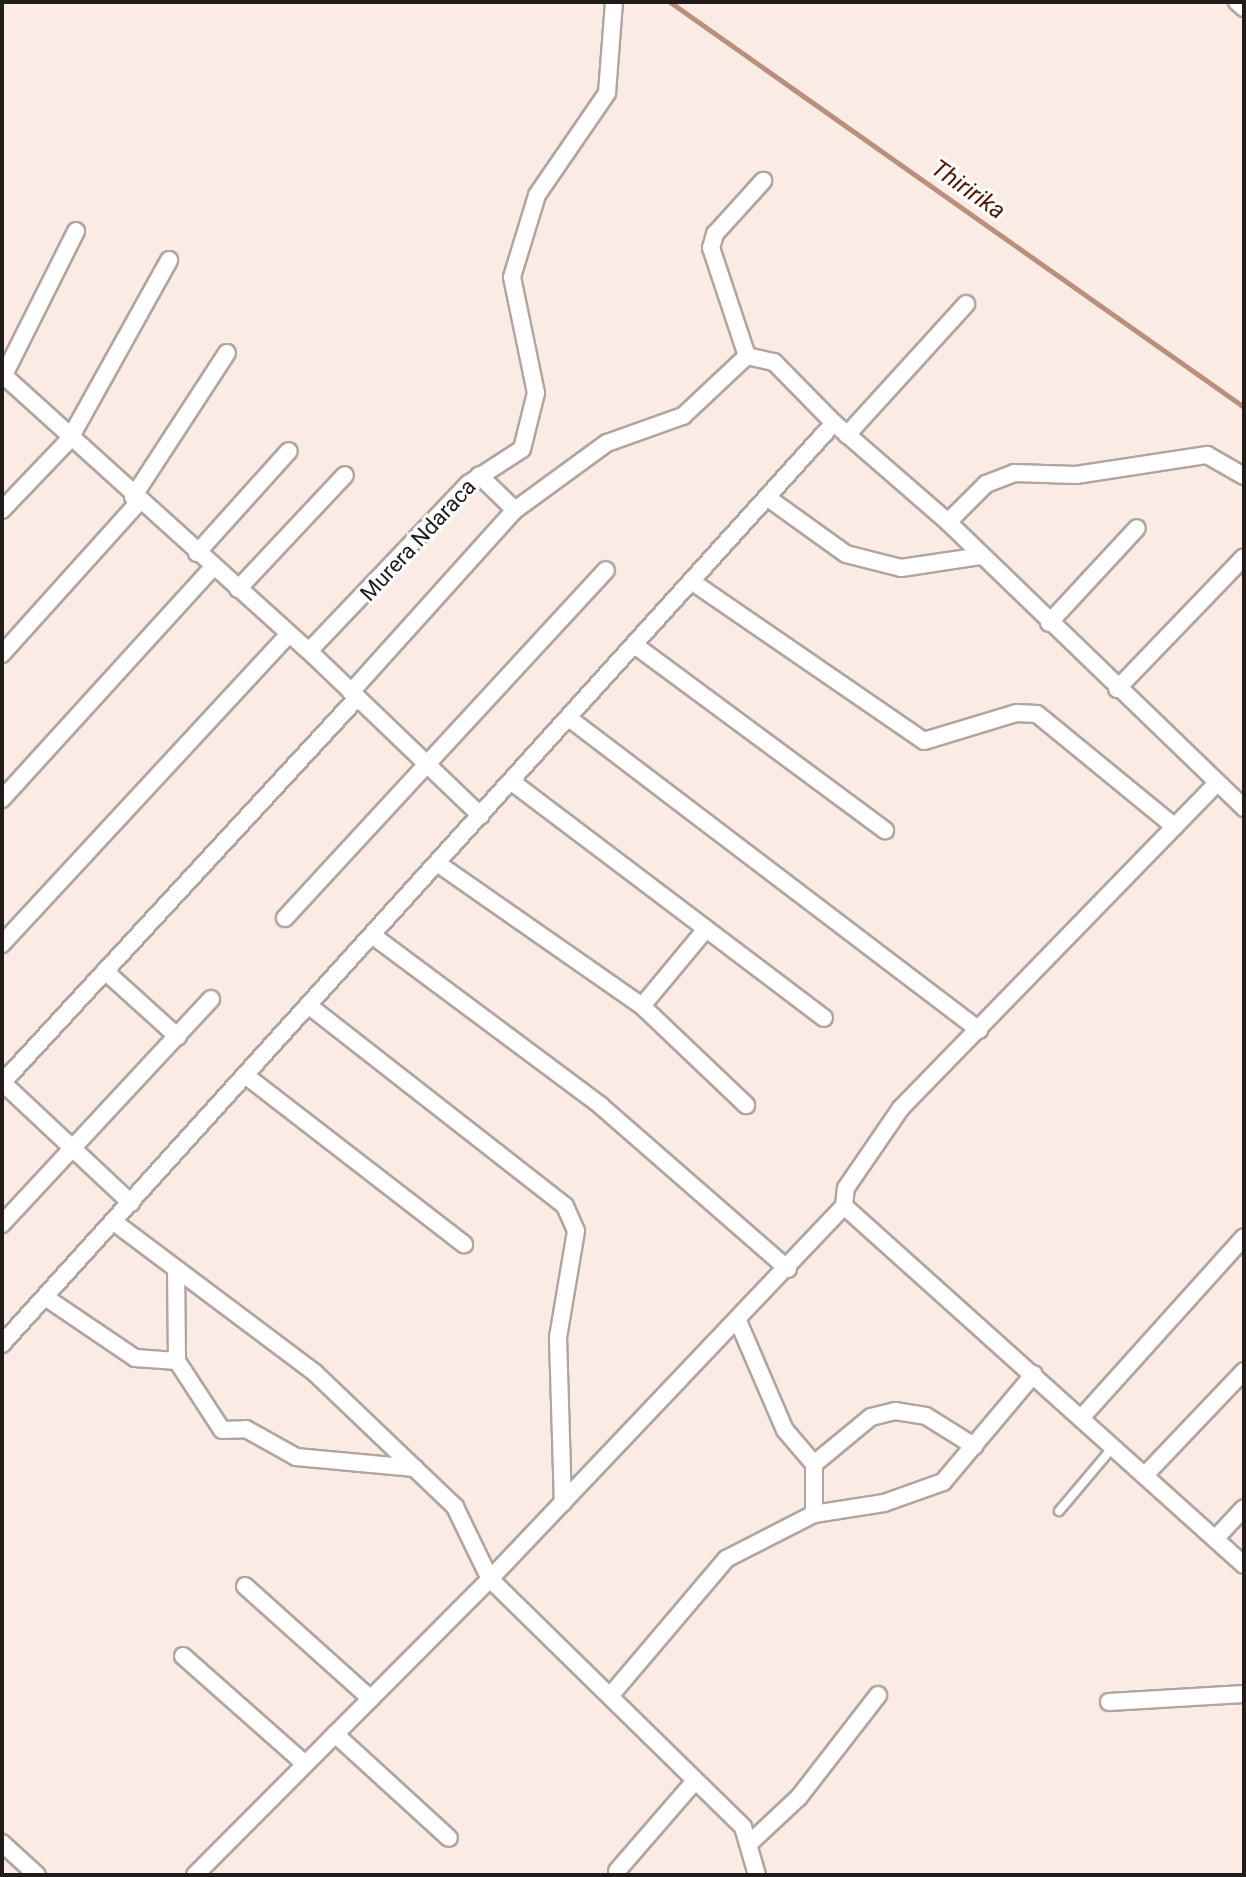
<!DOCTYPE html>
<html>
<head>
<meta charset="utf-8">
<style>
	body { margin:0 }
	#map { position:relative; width:1246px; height:1877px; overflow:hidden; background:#faebe5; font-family:Roboto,sans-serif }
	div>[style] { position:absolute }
	.stream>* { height:5px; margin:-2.5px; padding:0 2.5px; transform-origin:2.5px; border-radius:2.5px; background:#ba8f7e }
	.roads { filter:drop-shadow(2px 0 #b2a49f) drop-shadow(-2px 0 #b2a49f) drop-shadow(0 2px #b2a49f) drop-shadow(0 -2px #b2a49f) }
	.service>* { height:8px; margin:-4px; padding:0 4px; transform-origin:4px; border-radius:4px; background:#fff }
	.minor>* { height:16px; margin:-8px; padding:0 8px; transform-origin:8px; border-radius:8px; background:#fff }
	span { translate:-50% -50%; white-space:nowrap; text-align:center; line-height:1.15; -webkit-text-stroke:6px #fff; paint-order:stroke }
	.street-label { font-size:22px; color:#211c1a }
	.water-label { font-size:24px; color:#4f1a00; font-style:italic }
	.frame { position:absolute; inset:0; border:4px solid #211c1a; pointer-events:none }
</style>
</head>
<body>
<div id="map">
	<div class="stream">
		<div style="left:670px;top:2px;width:702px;rotate:35.21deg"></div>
	</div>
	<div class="roads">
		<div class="service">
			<div style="left:1059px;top:1511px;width:84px;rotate:-49.8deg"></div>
		</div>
		<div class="minor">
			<div style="left:1237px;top:2px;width:9px;rotate:41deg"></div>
			<div style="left:747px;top:356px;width:114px;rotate:-108.4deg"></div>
			<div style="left:711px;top:248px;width:15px;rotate:-74deg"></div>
			<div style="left:715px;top:234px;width:72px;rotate:-47.8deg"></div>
			<div style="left:2px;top:374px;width:413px;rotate:42.1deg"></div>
			<div style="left:309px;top:651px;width:231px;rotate:-46.4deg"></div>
			<div style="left:468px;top:484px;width:64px;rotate:-32.9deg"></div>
			<div style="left:522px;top:449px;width:58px;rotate:-76deg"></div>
			<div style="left:536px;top:393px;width:118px;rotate:-101.7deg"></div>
			<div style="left:512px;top:277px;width:86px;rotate:-73deg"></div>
			<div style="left:537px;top:195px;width:124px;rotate:-55.5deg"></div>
			<div style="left:607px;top:93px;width:91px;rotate:-85.6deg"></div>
			<div style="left:4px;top:375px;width:161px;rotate:-63.4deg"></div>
			<div style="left:847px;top:435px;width:177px;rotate:-47.7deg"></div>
			<div style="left:133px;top:497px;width:172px;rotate:-56.9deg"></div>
			<div style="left:768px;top:498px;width:96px;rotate:35.7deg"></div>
			<div style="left:846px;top:554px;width:57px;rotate:14.3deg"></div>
			<div style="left:901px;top:568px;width:80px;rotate:-8.6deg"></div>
			<div style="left:2px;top:510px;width:97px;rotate:-46.3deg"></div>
			<div style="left:69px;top:440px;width:206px;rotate:-60.9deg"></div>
			<div style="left:515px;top:510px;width:114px;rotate:-36.1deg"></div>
			<div style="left:607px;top:443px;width:81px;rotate:-19.6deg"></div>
			<div style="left:683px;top:416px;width:88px;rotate:-43.2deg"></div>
			<div style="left:747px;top:356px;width:28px;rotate:13deg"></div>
			<div style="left:774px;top:362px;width:86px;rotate:45.5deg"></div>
			<div style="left:948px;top:522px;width:54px;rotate:-45deg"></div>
			<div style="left:986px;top:484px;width:30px;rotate:-21deg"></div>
			<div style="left:1014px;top:473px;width:62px;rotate:1.8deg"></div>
			<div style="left:1076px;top:475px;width:133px;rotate:-8.7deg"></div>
			<div style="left:1207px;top:455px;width:43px;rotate:29.6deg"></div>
			<div style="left:197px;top:553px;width:137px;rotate:-48deg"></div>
			<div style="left:694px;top:583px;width:279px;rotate:34.5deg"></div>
			<div style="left:924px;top:741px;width:97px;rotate:-16.8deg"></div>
			<div style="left:1017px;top:713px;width:20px;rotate:3deg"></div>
			<div style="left:1037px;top:714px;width:178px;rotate:39.3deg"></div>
			<div style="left:238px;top:589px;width:156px;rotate:-46.8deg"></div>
			<div style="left:1049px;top:623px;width:129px;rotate:-47.2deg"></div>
			<div style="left:636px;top:646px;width:310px;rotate:36.5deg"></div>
			<div style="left:309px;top:651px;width:238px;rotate:43.8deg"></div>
			<div style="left:2px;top:654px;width:205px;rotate:-48deg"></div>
			<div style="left:1117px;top:689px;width:183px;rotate:-46.1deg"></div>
			<div style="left:351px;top:692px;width:245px;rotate:-48deg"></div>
			<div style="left:515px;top:510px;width:50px;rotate:-135.8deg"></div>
			<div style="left:570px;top:719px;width:514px;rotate:37.25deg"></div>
			<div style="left:512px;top:782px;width:391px;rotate:37.1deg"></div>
			<div style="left:2px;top:799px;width:314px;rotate:-47.7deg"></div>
			<div style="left:437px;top:863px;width:250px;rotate:34.9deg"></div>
			<div style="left:642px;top:1006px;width:144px;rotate:43.6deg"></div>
			<div style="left:285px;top:918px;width:473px;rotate:-47.3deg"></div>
			<div style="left:372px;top:935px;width:286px;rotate:36.7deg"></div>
			<div style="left:601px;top:1106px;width:248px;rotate:41.1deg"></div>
			<div style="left:2px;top:944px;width:422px;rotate:-47.2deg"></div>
			<div style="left:105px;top:971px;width:98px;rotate:42.1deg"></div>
			<div style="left:308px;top:1005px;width:326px;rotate:38deg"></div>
			<div style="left:565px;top:1206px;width:27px;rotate:66deg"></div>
			<div style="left:576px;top:1231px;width:108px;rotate:99.6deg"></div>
			<div style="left:558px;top:1337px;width:166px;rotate:88.3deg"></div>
			<div style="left:642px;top:1006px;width:100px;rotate:-50.3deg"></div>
			<div style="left:245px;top:1075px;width:277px;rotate:37.7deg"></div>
			<div style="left:2px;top:1082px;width:177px;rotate:43.2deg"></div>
			<div style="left:2px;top:1083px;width:524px;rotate:-47.32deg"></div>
			<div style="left:844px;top:1206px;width:18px;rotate:-84deg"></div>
			<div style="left:846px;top:1188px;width:97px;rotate:-55.5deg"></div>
			<div style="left:901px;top:1108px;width:453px;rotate:-45.8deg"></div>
			<div style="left:114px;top:1222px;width:251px;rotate:36.9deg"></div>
			<div style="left:315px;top:1373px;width:194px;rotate:43.7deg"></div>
			<div style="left:455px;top:1507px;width:80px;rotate:64.1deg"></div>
			<div style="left:490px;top:1579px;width:354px;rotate:44.4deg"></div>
			<div style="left:743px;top:1827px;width:50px;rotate:73.7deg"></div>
			<div style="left:2px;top:1224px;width:307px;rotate:-47.1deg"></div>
			<div style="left:45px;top:1297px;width:109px;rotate:34.1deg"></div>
			<div style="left:135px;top:1358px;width:42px;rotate:4.1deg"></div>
			<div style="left:177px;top:1361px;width:91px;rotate:-90.6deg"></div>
			<div style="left:738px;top:1321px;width:119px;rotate:66.7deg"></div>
			<div style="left:785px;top:1430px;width:45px;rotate:49.5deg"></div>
			<div style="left:814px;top:1464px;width:50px;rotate:90deg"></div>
			<div style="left:2px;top:1344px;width:1241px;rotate:-47.91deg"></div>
			<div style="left:834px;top:423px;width:151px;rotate:41deg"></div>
			<div style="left:948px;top:522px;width:412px;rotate:44deg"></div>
			<div style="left:177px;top:1361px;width:82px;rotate:56.9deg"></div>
			<div style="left:222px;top:1430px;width:24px;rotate:-2deg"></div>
			<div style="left:246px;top:1429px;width:57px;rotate:29.2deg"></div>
			<div style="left:296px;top:1457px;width:119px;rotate:5.3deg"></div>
			<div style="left:1082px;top:1417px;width:242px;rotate:-48deg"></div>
			<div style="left:814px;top:1464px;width:74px;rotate:-39.5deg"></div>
			<div style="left:871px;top:1417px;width:25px;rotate:-14deg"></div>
			<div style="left:895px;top:1411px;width:31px;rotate:9deg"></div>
			<div style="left:926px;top:1416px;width:57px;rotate:32deg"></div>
			<div style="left:1145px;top:1475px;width:144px;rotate:-46.4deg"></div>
			<div style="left:1215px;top:1539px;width:42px;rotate:-46.9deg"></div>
			<div style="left:245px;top:1586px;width:169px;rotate:41.9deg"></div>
			<div style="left:183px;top:1656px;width:163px;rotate:41.5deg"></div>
			<div style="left:610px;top:1696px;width:180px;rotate:-49.7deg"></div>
			<div style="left:726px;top:1559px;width:99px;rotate:-27.1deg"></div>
			<div style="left:814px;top:1514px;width:71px;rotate:-8.9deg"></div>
			<div style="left:884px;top:1503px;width:63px;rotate:-19.6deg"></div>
			<div style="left:943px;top:1482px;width:141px;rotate:-49.9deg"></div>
			<div style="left:1109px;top:1702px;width:135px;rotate:-3.4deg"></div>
			<div style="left:335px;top:1734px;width:154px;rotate:42.4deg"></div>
			<div style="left:751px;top:1842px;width:66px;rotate:-43.2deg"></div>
			<div style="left:799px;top:1797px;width:129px;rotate:-52.2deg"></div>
			<div style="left:2px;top:1843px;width:47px;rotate:42.4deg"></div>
			<div style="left:617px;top:1871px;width:119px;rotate:-49.1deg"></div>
			<div style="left:195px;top:1875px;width:418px;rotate:-45.1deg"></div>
			<div style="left:490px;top:1579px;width:514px;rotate:-46.5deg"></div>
			<div style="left:844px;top:1206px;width:537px;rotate:41.91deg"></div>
		</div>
	</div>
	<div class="street-label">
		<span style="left:418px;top:540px;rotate:-47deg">Murera Ndaraca</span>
	</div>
	<div class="water-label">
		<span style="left:968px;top:190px;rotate:35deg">Thiririka</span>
	</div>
	<div class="frame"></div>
</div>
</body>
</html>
